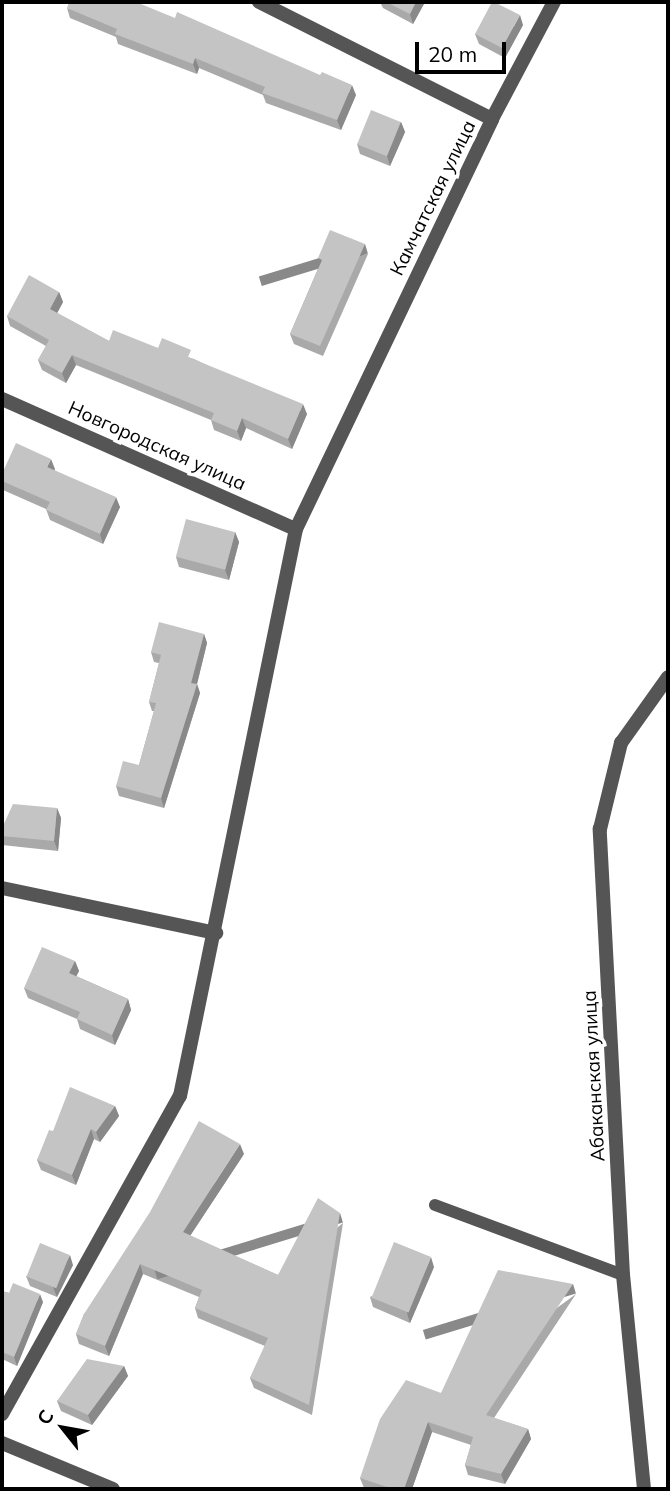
<!DOCTYPE html>
<html>
<head>
<meta charset="utf-8">
<style>
	body { margin:0 }
	#map { position:relative; width:670px; height:1491px; overflow:hidden; background:#fff; font-family:Mulish,sans-serif }
	div>[style] { position:absolute }
	.lane>* { height:12px; margin:-6px; padding:0 6px; transform-origin:6px; border-radius:6px; background:#555 }
	.street>* { height:14px; margin:-7px; padding:0 7px; transform-origin:7px; border-radius:7px; background:#555 }
	.wall>* { inset:0; background:#a9a9a9 }
	.shaded-wall>* { inset:0; background:#898989; transform-origin:0 0 }
	.building>* { inset:0; background:#c4c4c4; transform-origin:0 0 }
	span { translate:-50% -50%; white-space:nowrap; text-align:center; line-height:1.15; -webkit-text-stroke:7px #fff; paint-order:stroke }
	.street-label { font-size:19px; color:#000 }
	.frame { position:absolute; inset:0; border:4px solid #000; pointer-events:none }
	.north { position:absolute; left:28px; top:1393px; width:70px; height:70px; -webkit-text-stroke:5px #fff; paint-order:stroke; rotate:301deg; font-size:19px; font-weight:700; line-height:28px; text-align:center; color:#000 }
	.north::after { content:''; display:block; margin:auto; width:24px; height:32px; background:#000; clip-path:polygon(50% 0,100% 100%,50% 72%,0 100%) }
	.scale { position:absolute; left:415px; top:42px; width:91px; height:32px; box-sizing:border-box; border:4px solid #000; border-top:0; padding-left:9px; font-size:21px; line-height:24px; white-space:nowrap; color:#000; -webkit-text-stroke:5px #fff; paint-order:stroke }
</style>
</head>
<body>
<div id="map">
	<div class="lane">
		<div style="left:435px;top:1205px;width:201px;rotate:20.4deg"></div>
	</div>
	<div class="street">
		<div style="left:492px;top:119px;width:132px;rotate:-62.1deg"></div>
		<div style="left:2px;top:399px;width:321px;rotate:23.9deg"></div>
		<div style="left:2px;top:888px;width:219px;rotate:11.9deg"></div>
		<div style="left:2px;top:1414px;width:364px;rotate:-60.8deg"></div>
		<div style="left:180px;top:1096px;width:579px;rotate:-78.44deg"></div>
		<div style="left:296px;top:529px;width:454px;rotate:-64.4deg"></div>
		<div style="left:492px;top:119px;width:261px;rotate:-153.3deg"></div>
		<div style="left:2px;top:1443px;width:120px;rotate:22.5deg"></div>
		<div style="left:644px;top:1489px;width:215px;rotate:-95.6deg"></div>
		<div style="left:623px;top:1275px;width:447px;rotate:-93deg"></div>
		<div style="left:600px;top:829px;width:89px;rotate:-76.3deg"></div>
		<div style="left:621px;top:743px;width:81px;rotate:-54.5deg"></div>
	</div>
	<div class="wall">
		<div style="clip-path:polygon(380px 2px,425px 2px,413px 24px,383px 8px)"></div>
		<div style="clip-path:polygon(67px 8px,356px 95px,341px 130px,266px 103px,263px 95px,199px 68px,197px 74px,118px 44px,116px 37px,70px 18px)"></div>
		<div style="clip-path:polygon(523px 25px,505px 58px,479px 44px,475px 34px)"></div>
		<div style="clip-path:polygon(401px 122px,405px 132px,390px 166px,360px 154px,357px 144px)"></div>
		<div style="clip-path:polygon(368px 254px,323px 356px,294px 344px,290px 334px,320px 264px,318px 258px)"></div>
		<div style="clip-path:polygon(59px 292px,63px 302px,57px 313px,109px 341px,158px 348px,194px 359px,307px 414px,292px 449px,246px 428px,241px 441px,214px 430px,211px 420px,76px 365px,66px 383px,42px 370px,38px 360px,46px 346px,10px 326px,7px 316px)"></div>
		<div style="clip-path:polygon(55px 469px,54px 470px,120px 507px,103px 544px,50px 520px,46px 509px,3px 490px,2px 481px)"></div>
		<div style="clip-path:polygon(235px 532px,239px 542px,229px 580px,179px 567px,176px 557px)"></div>
		<div style="clip-path:polygon(204px 634px,207px 643px,197px 684px,200px 693px,164px 808px,119px 796px,116px 786px,139px 765px,154px 711px,152px 711px,149px 702px,159px 663px,154px 662px,151px 652px)"></div>
		<div style="clip-path:polygon(57px 808px,61px 818px,58px 851px,2px 845px,2px 828px)"></div>
		<div style="clip-path:polygon(75px 961px,79px 971px,76px 976px,128px 999px,131px 1010px,115px 1045px,80px 1029px,77px 1019px,28px 998px,24px 988px)"></div>
		<div style="clip-path:polygon(115px 1106px,119px 1116px,100px 1142px,94px 1139px,76px 1185px,41px 1170px,37px 1160px,53px 1131px)"></div>
		<div style="clip-path:polygon(244px 1154px,190px 1236px,278px 1275px,343px 1223px,312px 1415px,254px 1388px,250px 1378px,265px 1346px,198px 1318px,195px 1308px,199px 1297px,143px 1274px,109px 1356px,79px 1344px,76px 1334px,84px 1314px)"></div>
		<div style="clip-path:polygon(73px 1265px,57px 1297px,30px 1286px,26px 1276px)"></div>
		<div style="clip-path:polygon(434px 1267px,410px 1323px,373px 1307px,370px 1297px)"></div>
		<div style="clip-path:polygon(2px 1291px,43px 1302px,17px 1366px,2px 1359px)"></div>
		<div style="clip-path:polygon(576px 1294px,494px 1418px,528px 1429px,531px 1439px,505px 1484px,468px 1475px,465px 1465px,471px 1445px,432px 1432px,412px 1489px,367px 1489px,364px 1488px,360px 1478px,441px 1393px)"></div>
		<div style="clip-path:polygon(124px 1366px,128px 1376px,92px 1425px,61px 1411px,57px 1401px)"></div>
	</div>
	<div class="shaded-wall">
		<div style="clip-path:polygon(416px 2px,425px 2px,413px 24px,410px 14px)"></div>
		<div style="clip-path:polygon(520px 15px,523px 25px,505px 58px,502px 48px)"></div>
		<div style="clip-path:polygon(195px 58px,199px 68px,197px 74px,193px 64px)"></div>
		<div style="clip-path:polygon(352px 85px,356px 95px,341px 130px,337px 120px)"></div>
		<div style="clip-path:polygon(401px 122px,405px 132px,390px 166px,387px 156px)"></div>
		<div style="left:365px;top:244px;width:10px;height:111px;rotate:73deg"></div>
		<div style="clip-path:polygon(59px 292px,63px 302px,54px 319px,50px 309px)"></div>
		<div style="clip-path:polygon(72px 355px,76px 365px,66px 383px,62px 373px)"></div>
		<div style="clip-path:polygon(303px 404px,307px 414px,292px 449px,288px 439px)"></div>
		<div style="clip-path:polygon(242px 418px,246px 428px,241px 441px,237px 431px)"></div>
		<div style="clip-path:polygon(51px 459px,55px 469px,51px 477px,47px 467px)"></div>
		<div style="clip-path:polygon(116px 497px,120px 507px,103px 544px,100px 534px)"></div>
		<div style="clip-path:polygon(235px 532px,239px 542px,229px 580px,225px 570px)"></div>
		<div style="clip-path:polygon(204px 634px,207px 643px,195px 692px,191px 683px)"></div>
		<div style="clip-path:polygon(197px 684px,200px 693px,164px 808px,161px 798px)"></div>
		<div style="clip-path:polygon(57px 808px,61px 818px,58px 851px,54px 841px)"></div>
		<div style="clip-path:polygon(75px 961px,79px 971px,73px 983px,69px 973px)"></div>
		<div style="clip-path:polygon(128px 999px,131px 1010px,115px 1045px,112px 1035px)"></div>
		<div style="clip-path:polygon(115px 1106px,119px 1116px,100px 1142px,96px 1132px)"></div>
		<div style="clip-path:polygon(91px 1129px,94px 1139px,76px 1185px,72px 1175px)"></div>
		<div style="clip-path:polygon(240px 1144px,244px 1154px,186px 1242px,183px 1232px)"></div>
		<div style="left:340px;top:1213px;width:10px;height:194px;rotate:73deg"></div>
		<div style="clip-path:polygon(70px 1255px,73px 1265px,57px 1297px,53px 1287px)"></div>
		<div style="clip-path:polygon(431px 1257px,434px 1267px,410px 1323px,407px 1313px)"></div>
		<div style="clip-path:polygon(140px 1264px,143px 1274px,109px 1356px,105px 1346px)"></div>
		<div style="left:573px;top:1284px;width:10px;height:157px;rotate:73deg"></div>
		<div style="clip-path:polygon(40px 1294px,43px 1302px,17px 1366px,14px 1357px)"></div>
		<div style="clip-path:polygon(124px 1366px,128px 1376px,92px 1425px,88px 1415px)"></div>
		<div style="clip-path:polygon(428px 1422px,432px 1432px,412px 1489px,404px 1489px)"></div>
		<div style="clip-path:polygon(528px 1429px,531px 1439px,505px 1484px,501px 1474px)"></div>
	</div>
	<div class="building">
		<div style="clip-path:polygon(69px 2px,136px 2px,175px 18px,177px 12px,320px 75px,322px 72px,352px 85px,337px 120px,262px 93px,265px 87px,195px 58px,193px 64px,115px 34px,117px 29px,67px 8px)"></div>
		<div style="clip-path:polygon(386px 2px,416px 2px,410px 14px)"></div>
		<div style="clip-path:polygon(492px 2px,494px 2px,520px 15px,502px 48px,475px 34px)"></div>
		<div style="left:371px;top:110px;width:32px;height:37px;rotate:22deg"></div>
		<div style="clip-path:polygon(330px 230px,365px 244px,320px 346px,290px 334px,322px 260px,318px 258px)"></div>
		<div style="clip-path:polygon(29px 275px,59px 292px,50px 309px,109px 341px,113px 330px,158px 348px,162px 338px,191px 350px,188px 357px,303px 404px,288px 439px,242px 418px,237px 431px,211px 420px,214px 413px,72px 355px,62px 373px,38px 360px,49px 340px,7px 316px)"></div>
		<div style="clip-path:polygon(16px 443px,51px 459px,47px 467px,116px 497px,100px 534px,46px 510px,50px 502px,2px 481px,2px 474px)"></div>
		<div style="left:186px;top:519px;width:51px;height:39px;rotate:15deg"></div>
		<div style="clip-path:polygon(159px 622px,204px 634px,191px 683px,197px 684px,161px 798px,116px 786px,123px 761px,139px 765px,156px 703px,149px 702px,161px 655px,151px 652px)"></div>
		<div style="clip-path:polygon(13px 804px,57px 808px,54px 841px,2px 836px,2px 828px)"></div>
		<div style="clip-path:polygon(42px 947px,75px 961px,69px 973px,128px 999px,112px 1035px,77px 1019px,80px 1012px,24px 988px)"></div>
		<div style="clip-path:polygon(70px 1087px,115px 1106px,96px 1132px,91px 1129px,72px 1175px,37px 1160px,49px 1130px,53px 1131px)"></div>
		<div style="clip-path:polygon(199px 1121px,240px 1144px,183px 1232px,278px 1275px,318px 1198px,340px 1213px,309px 1405px,250px 1378px,268px 1338px,195px 1308px,202px 1290px,140px 1264px,105px 1346px,76px 1334px,84px 1314px,150px 1212px)"></div>
		<div style="left:394px;top:1242px;width:40px;height:60px;rotate:22deg"></div>
		<div style="left:40px;top:1243px;width:32px;height:36px;rotate:22deg"></div>
		<div style="clip-path:polygon(498px 1270px,573px 1284px,486px 1415px,528px 1429px,501px 1474px,465px 1465px,473px 1437px,428px 1422px,404px 1489px,393px 1489px,360px 1478px,380px 1419px,406px 1380px,441px 1393px)"></div>
		<div style="clip-path:polygon(13px 1283px,40px 1294px,14px 1357px,2px 1352px,2px 1291px,9px 1293px)"></div>
		<div style="clip-path:polygon(87px 1359px,124px 1366px,88px 1415px,57px 1401px)"></div>
	</div>
	<div class="street-label">
		<span style="left:433px;top:198px;rotate:-64deg">Камчатская улица</span>
		<span style="left:157px;top:446px;rotate:24deg">Новгородская улица</span>
		<span style="left:594px;top:1076px;rotate:-93deg">Абаканская улица</span>
	</div>
	<div class="frame"></div>
	<div class="north">С</div>
	<div class="scale">20 m</div>
</div>
</body>
</html>
